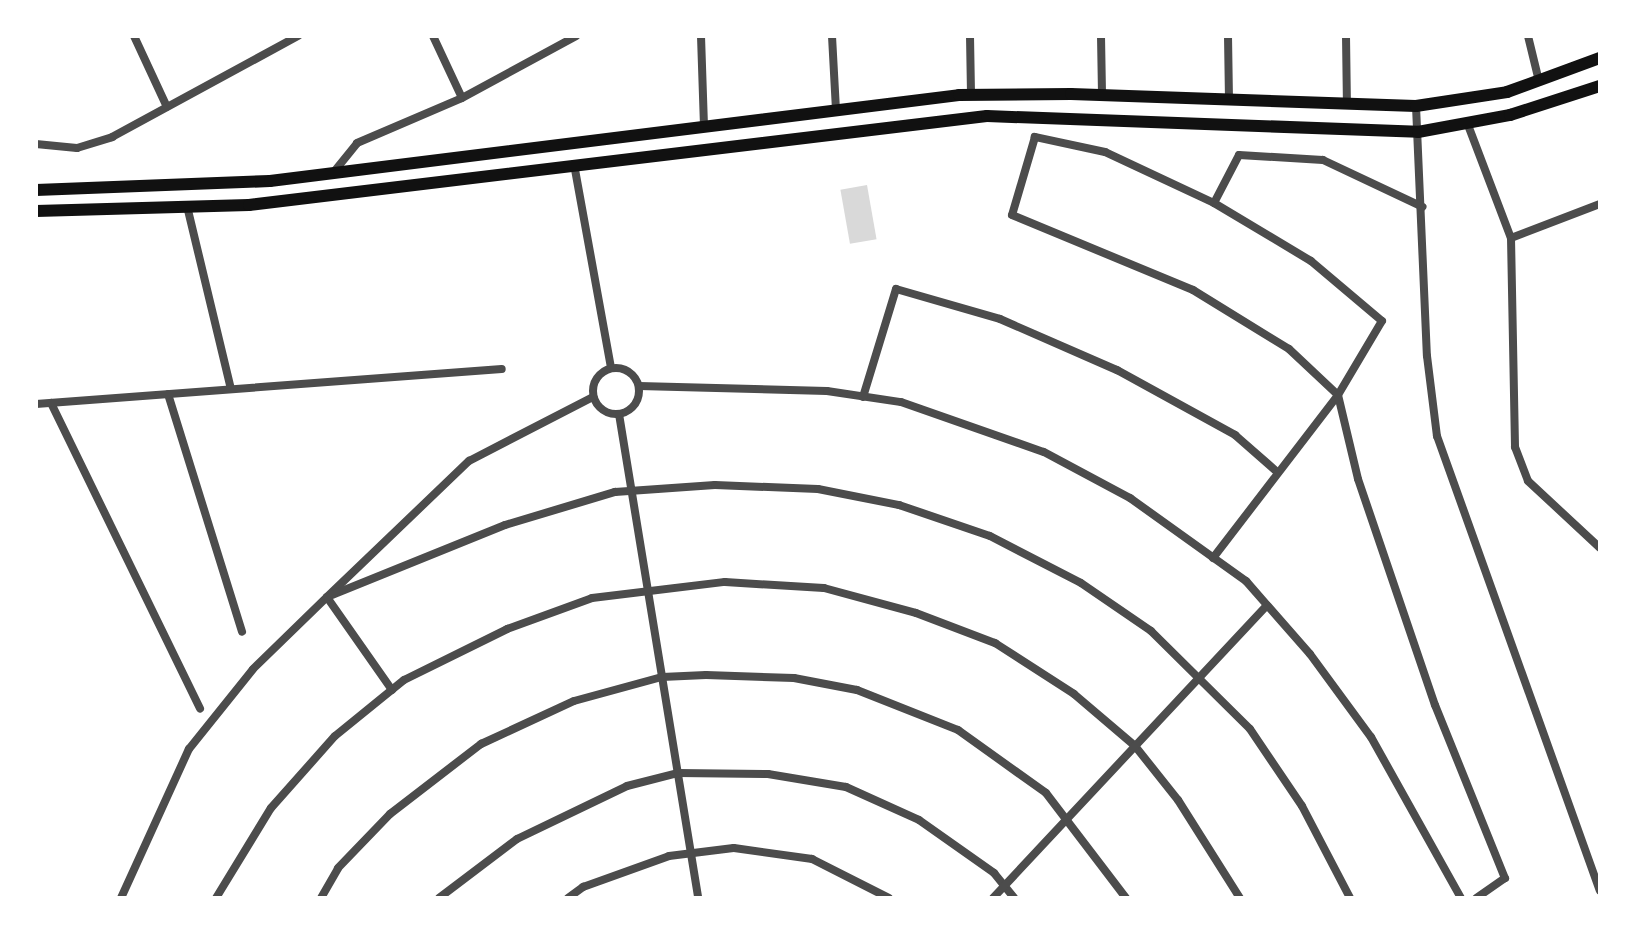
<!DOCTYPE html>
<html>
<head>
<meta charset="utf-8">
<style>
	body { margin:0 }
	#map { position:relative; width:1636px; height:934px; overflow:hidden; background:#fff; font-family:Karla,sans-serif }
	div>[style] { position:absolute }
	.water>* { inset:0; background:#d9d9d9; transform-origin:0 0 }
	.minor>* { height:8px; margin:-4px; padding:0 4px; transform-origin:4px; border-radius:4px; background:#4c4c4c }
	.minor>.ring { margin:-4px; padding:0; box-sizing:content-box; background:none; border:8px solid #4c4c4c; border-radius:50% }
	.secondary>* { height:12px; margin:-6px; padding:0 6px; transform-origin:6px; border-radius:6px; background:#111 }
	span { translate:-50% -50%; white-space:nowrap; text-align:center; line-height:1.15; -webkit-text-stroke:8px #fff; paint-order:stroke }
	.frame { position:absolute; inset:0; border:38px solid #fff; pointer-events:none }
</style>
</head>
<body>
<div id="map">
	<div class="water">
		<div style="left:867px;top:185px;width:55px;height:27px;rotate:80deg"></div>
	</div>
	<div class="minor">
		<div style="left:134px;top:36px;width:78px;rotate:65.1deg"></div>
		<div style="left:433px;top:36px;width:68px;rotate:64.9deg"></div>
		<div style="left:701px;top:36px;width:90px;rotate:88.1deg"></div>
		<div style="left:832px;top:36px;width:73px;rotate:86.9deg"></div>
		<div style="left:970px;top:36px;width:59px;rotate:89deg"></div>
		<div style="left:1101px;top:36px;width:59px;rotate:89deg"></div>
		<div style="left:1228px;top:36px;width:64px;rotate:89.1deg"></div>
		<div style="left:1346px;top:36px;width:68px;rotate:89.2deg"></div>
		<div style="left:1528px;top:36px;width:46px;rotate:76.3deg"></div>
		<div style="left:1416px;top:106px;width:250px;rotate:87.5deg"></div>
		<div style="left:1427px;top:356px;width:81px;rotate:82.9deg"></div>
		<div style="left:1437px;top:436px;width:483px;rotate:70.3deg"></div>
		<div style="left:1468px;top:125px;width:121px;rotate:69.2deg"></div>
		<div style="left:1511px;top:238px;width:95px;rotate:-20.9deg"></div>
		<div style="left:36px;top:144px;width:41px;rotate:5.6deg"></div>
		<div style="left:77px;top:148px;width:37px;rotate:-17deg"></div>
		<div style="left:112px;top:137px;width:212px;rotate:-28.5deg"></div>
		<div style="left:574px;top:164px;width:207px;rotate:79.7deg"></div>
		<div style="left:333px;top:173px;width:38px;rotate:-51deg"></div>
		<div style="left:357px;top:143px;width:114px;rotate:-23.2deg"></div>
		<div style="left:462px;top:98px;width:130px;rotate:-28.5deg"></div>
		<div style="left:1214px;top:203px;width:54px;rotate:-62.5deg"></div>
		<div style="left:1239px;top:155px;width:84px;rotate:3.4deg"></div>
		<div style="left:1323px;top:160px;width:110px;rotate:25.2deg"></div>
		<div style="left:187px;top:206px;width:188px;rotate:76.5deg"></div>
		<div style="left:1511px;top:238px;width:209px;rotate:88.9deg"></div>
		<div style="left:1515px;top:447px;width:36px;rotate:69deg"></div>
		<div style="left:1528px;top:481px;width:98px;rotate:42.9deg"></div>
		<div class="ring" style="left:593px;top:368px;width:38px;height:38px"></div>
		<div style="left:639px;top:386px;width:188px;rotate:1.5deg"></div>
		<div style="left:827px;top:391px;width:75px;rotate:8.5deg"></div>
		<div style="left:901px;top:402px;width:151px;rotate:19.3deg"></div>
		<div style="left:1044px;top:452px;width:98px;rotate:28.1deg"></div>
		<div style="left:1130px;top:498px;width:143px;rotate:35.6deg"></div>
		<div style="left:1246px;top:581px;width:97px;rotate:48.8deg"></div>
		<div style="left:1310px;top:654px;width:103px;rotate:53.7deg"></div>
		<div style="left:1371px;top:737px;width:184px;rotate:60.8deg"></div>
		<div style="left:168px;top:394px;width:249px;rotate:72.7deg"></div>
		<div style="left:863px;top:397px;width:113px;rotate:-73deg"></div>
		<div style="left:896px;top:289px;width:108px;rotate:16.1deg"></div>
		<div style="left:1000px;top:319px;width:128px;rotate:23.6deg"></div>
		<div style="left:1117px;top:370px;width:135px;rotate:28.8deg"></div>
		<div style="left:1235px;top:435px;width:53px;rotate:41.2deg"></div>
		<div style="left:51px;top:403px;width:340px;rotate:64deg"></div>
		<div style="left:36px;top:404px;width:467px;rotate:-4.3deg"></div>
		<div style="left:619px;top:414px;width:490px;rotate:80.7deg"></div>
		<div style="left:1213px;top:558px;width:205px;rotate:-52.5deg"></div>
		<div style="left:1338px;top:395px;width:86px;rotate:-59.3deg"></div>
		<div style="left:1382px;top:321px;width:93px;rotate:-139.8deg"></div>
		<div style="left:1311px;top:261px;width:113px;rotate:-149.1deg"></div>
		<div style="left:1214px;top:203px;width:120px;rotate:-154.9deg"></div>
		<div style="left:1105px;top:152px;width:72px;rotate:-167.9deg"></div>
		<div style="left:1035px;top:137px;width:81px;rotate:106.4deg"></div>
		<div style="left:1012px;top:215px;width:196px;rotate:22.5deg"></div>
		<div style="left:1193px;top:290px;width:113px;rotate:31.6deg"></div>
		<div style="left:1289px;top:349px;width:67px;rotate:43.2deg"></div>
		<div style="left:1338px;top:395px;width:86px;rotate:76.6deg"></div>
		<div style="left:1358px;top:479px;width:239px;rotate:71.2deg"></div>
		<div style="left:1435px;top:705px;width:187px;rotate:68deg"></div>
		<div style="left:1505px;top:878px;width:35px;rotate:145deg"></div>
		<div style="left:392px;top:690px;width:113px;rotate:-125deg"></div>
		<div style="left:327px;top:597px;width:197px;rotate:-43.8deg"></div>
		<div style="left:469px;top:461px;width:140px;rotate:-27.3deg"></div>
		<div style="left:121px;top:898px;width:164px;rotate:-65.5deg"></div>
		<div style="left:189px;top:749px;width:102px;rotate:-51.3deg"></div>
		<div style="left:253px;top:669px;width:103px;rotate:-44.2deg"></div>
		<div style="left:327px;top:597px;width:192px;rotate:-22deg"></div>
		<div style="left:505px;top:525px;width:115px;rotate:-16.7deg"></div>
		<div style="left:615px;top:492px;width:100px;rotate:-4deg"></div>
		<div style="left:715px;top:485px;width:103px;rotate:2.2deg"></div>
		<div style="left:818px;top:489px;width:83px;rotate:11.2deg"></div>
		<div style="left:899px;top:505px;width:96px;rotate:18.8deg"></div>
		<div style="left:990px;top:536px;width:102px;rotate:27.3deg"></div>
		<div style="left:1081px;top:583px;width:85px;rotate:34.4deg"></div>
		<div style="left:1151px;top:631px;width:139px;rotate:44.7deg"></div>
		<div style="left:1250px;top:729px;width:93px;rotate:56deg"></div>
		<div style="left:1302px;top:806px;width:104px;rotate:62.4deg"></div>
		<div style="left:216px;top:898px;width:105px;rotate:-58.6deg"></div>
		<div style="left:271px;top:808px;width:96px;rotate:-48.4deg"></div>
		<div style="left:335px;top:736px;width:89px;rotate:-39.1deg"></div>
		<div style="left:404px;top:680px;width:115px;rotate:-26.3deg"></div>
		<div style="left:507px;top:629px;width:90px;rotate:-20deg"></div>
		<div style="left:592px;top:598px;width:134px;rotate:-6.9deg"></div>
		<div style="left:725px;top:582px;width:99px;rotate:3.5deg"></div>
		<div style="left:824px;top:588px;width:95px;rotate:15.2deg"></div>
		<div style="left:916px;top:613px;width:85px;rotate:20.8deg"></div>
		<div style="left:995px;top:643px;width:94px;rotate:32.8deg"></div>
		<div style="left:1074px;top:694px;width:80px;rotate:40.4deg"></div>
		<div style="left:1135px;top:746px;width:69px;rotate:51.5deg"></div>
		<div style="left:1178px;top:800px;width:116px;rotate:57.7deg"></div>
		<div style="left:321px;top:898px;width:34px;rotate:-60deg"></div>
		<div style="left:338px;top:868px;width:75px;rotate:-46.1deg"></div>
		<div style="left:390px;top:814px;width:115px;rotate:-37.6deg"></div>
		<div style="left:481px;top:744px;width:102px;rotate:-24.8deg"></div>
		<div style="left:574px;top:701px;width:91px;rotate:-15.3deg"></div>
		<div style="left:662px;top:677px;width:44px;rotate:-2.6deg"></div>
		<div style="left:706px;top:675px;width:88px;rotate:2deg"></div>
		<div style="left:794px;top:678px;width:64px;rotate:10.8deg"></div>
		<div style="left:857px;top:690px;width:109px;rotate:21.6deg"></div>
		<div style="left:958px;top:730px;width:108px;rotate:35.6deg"></div>
		<div style="left:1046px;top:793px;width:132px;rotate:52.7deg"></div>
		<div style="left:439px;top:898px;width:98px;rotate:-37.1deg"></div>
		<div style="left:517px;top:839px;width:122px;rotate:-25.7deg"></div>
		<div style="left:627px;top:786px;width:53px;rotate:-14.3deg"></div>
		<div style="left:678px;top:773px;width:90px;rotate:0.6deg"></div>
		<div style="left:768px;top:774px;width:79px;rotate:9.5deg"></div>
		<div style="left:846px;top:787px;width:80px;rotate:24.3deg"></div>
		<div style="left:919px;top:820px;width:92px;rotate:35.2deg"></div>
		<div style="left:994px;top:873px;width:32px;rotate:51deg"></div>
		<div style="left:568px;top:898px;width:19px;rotate:-36deg"></div>
		<div style="left:583px;top:887px;width:91px;rotate:-19.8deg"></div>
		<div style="left:669px;top:856px;width:65px;rotate:-7deg"></div>
		<div style="left:734px;top:848px;width:79px;rotate:8deg"></div>
		<div style="left:812px;top:859px;width:86px;rotate:26.9deg"></div>
		<div style="left:993px;top:898px;width:401px;rotate:-46.9deg"></div>
	</div>
	<div class="secondary">
		<div style="left:36px;top:190px;width:234px;rotate:-2.2deg"></div>
		<div style="left:270px;top:181px;width:694px;rotate:-7.11deg"></div>
		<div style="left:959px;top:95px;width:112px;rotate:-0.5deg"></div>
		<div style="left:1071px;top:94px;width:345px;rotate:2deg"></div>
		<div style="left:1416px;top:106px;width:92px;rotate:-8.7deg"></div>
		<div style="left:1507px;top:92px;width:99px;rotate:-20.1deg"></div>
		<div style="left:36px;top:211px;width:213px;rotate:-1.6deg"></div>
		<div style="left:249px;top:205px;width:743px;rotate:-6.88deg"></div>
		<div style="left:987px;top:116px;width:431px;rotate:2.1deg"></div>
		<div style="left:1418px;top:132px;width:94px;rotate:-10.5deg"></div>
		<div style="left:1510px;top:115px;width:95px;rotate:-17.9deg"></div>
	</div>
	<div class="frame"></div>
</div>
</body>
</html>
